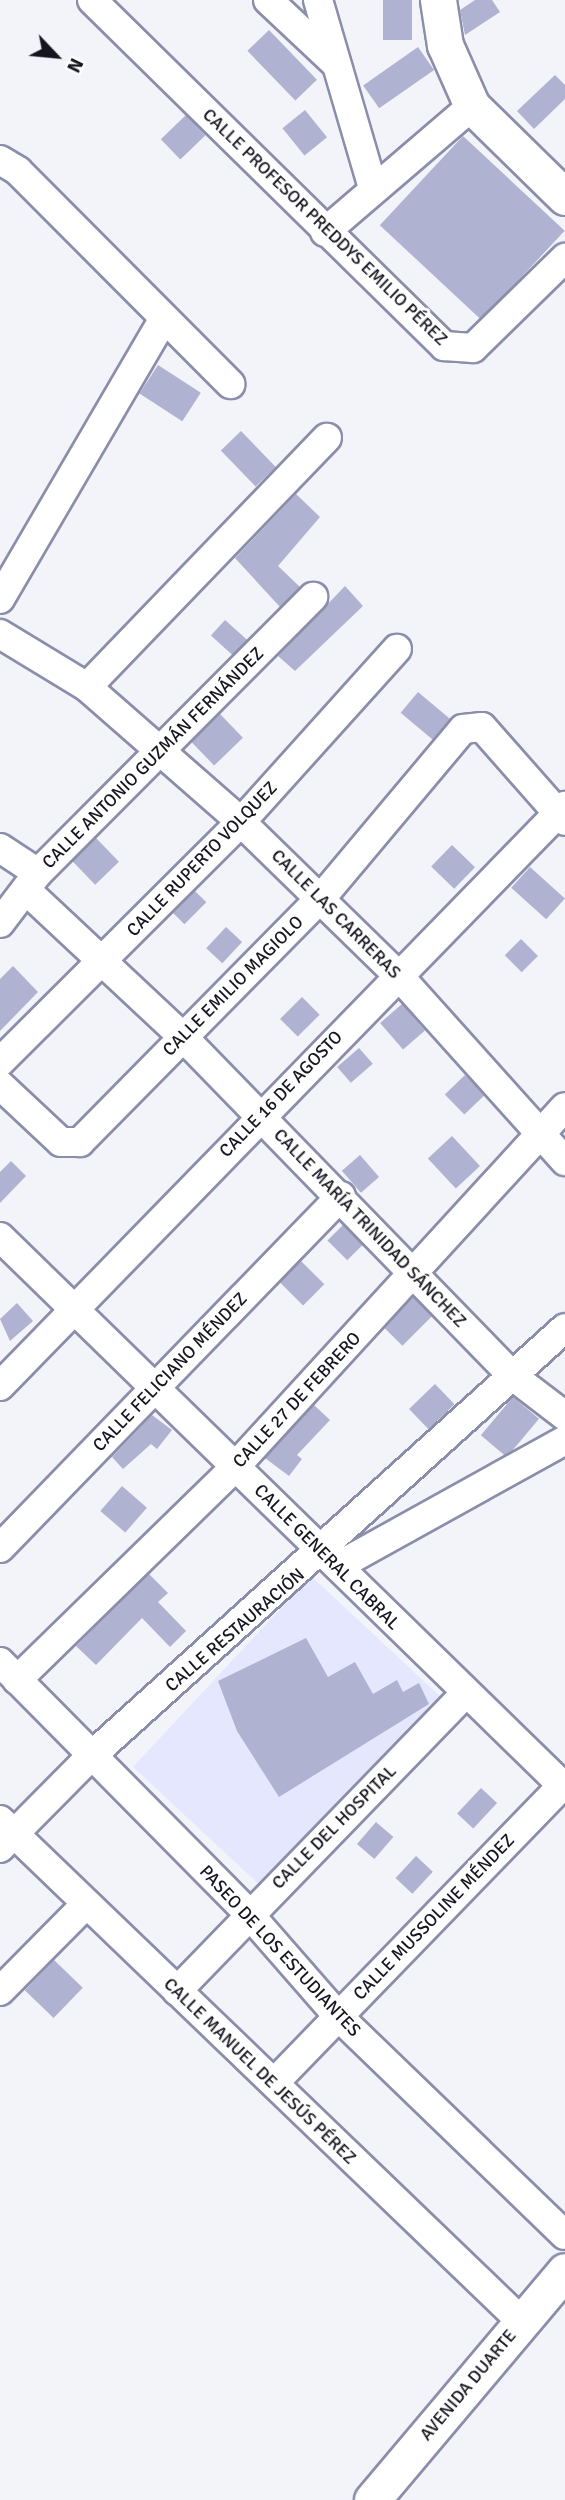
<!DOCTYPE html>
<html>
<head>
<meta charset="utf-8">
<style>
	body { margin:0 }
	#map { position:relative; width:565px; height:2500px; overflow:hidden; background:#f3f3fa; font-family:Signika,sans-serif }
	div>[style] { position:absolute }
	.built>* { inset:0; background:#e4e7fe; transform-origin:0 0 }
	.building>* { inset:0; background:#afb2d0; transform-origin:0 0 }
	.roads { filter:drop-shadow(2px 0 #8b8eaa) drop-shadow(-2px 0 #8b8eaa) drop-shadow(0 2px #8b8eaa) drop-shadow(0 -2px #8b8eaa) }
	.minor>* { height:28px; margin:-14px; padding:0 14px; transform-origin:14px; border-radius:14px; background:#fff }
	.major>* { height:35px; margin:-17.5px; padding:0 17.5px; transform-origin:17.5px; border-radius:17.5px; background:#fff }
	span { translate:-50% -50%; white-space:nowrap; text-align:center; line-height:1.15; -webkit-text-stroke:6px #fff; paint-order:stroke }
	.street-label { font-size:18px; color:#14151f }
	.north { position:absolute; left:21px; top:21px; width:70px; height:70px; -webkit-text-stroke:5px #fff; paint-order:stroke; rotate:116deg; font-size:19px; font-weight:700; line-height:28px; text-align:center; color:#14151f }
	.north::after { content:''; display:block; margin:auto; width:24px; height:32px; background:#14151f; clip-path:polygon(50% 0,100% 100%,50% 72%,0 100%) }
</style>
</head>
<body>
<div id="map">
	<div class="built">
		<div style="left:311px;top:1576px;width:198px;height:261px;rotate:43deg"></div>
	</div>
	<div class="building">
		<div style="left:383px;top:0;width:29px;height:40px"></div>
		<div style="clip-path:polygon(475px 0,492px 0,500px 12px,465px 35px,460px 10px)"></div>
		<div style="left:269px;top:30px;width:69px;height:30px;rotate:46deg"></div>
		<div style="left:418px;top:47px;width:28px;height:67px;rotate:55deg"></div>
		<div style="clip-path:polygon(555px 75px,565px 85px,565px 99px,534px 129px,517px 111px)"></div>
		<div style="left:305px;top:110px;width:35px;height:29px;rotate:51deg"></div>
		<div style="left:186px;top:115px;width:28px;height:35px;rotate:46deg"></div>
		<div style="left:463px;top:136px;width:139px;height:122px;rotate:43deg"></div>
		<div style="left:158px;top:365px;width:51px;height:34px;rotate:33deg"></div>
		<div style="left:241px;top:431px;width:50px;height:28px;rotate:46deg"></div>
		<div style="clip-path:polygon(296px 494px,320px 517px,278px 566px,300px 587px,280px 607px,235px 558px)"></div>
		<div style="clip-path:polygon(345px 586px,363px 606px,295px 671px,278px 656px)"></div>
		<div style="left:225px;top:620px;width:30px;height:21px;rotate:42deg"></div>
		<div style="left:418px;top:692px;width:42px;height:27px;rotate:40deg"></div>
		<div style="left:220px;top:714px;width:33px;height:40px;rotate:46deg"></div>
		<div style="left:96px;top:838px;width:33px;height:33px;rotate:46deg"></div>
		<div style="left:452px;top:845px;width:32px;height:30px;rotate:44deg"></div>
		<div style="left:530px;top:867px;width:47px;height:28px;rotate:42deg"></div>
		<div style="left:195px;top:891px;width:16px;height:31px;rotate:45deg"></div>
		<div style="left:226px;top:927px;width:22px;height:29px;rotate:43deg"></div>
		<div style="left:521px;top:939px;width:24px;height:23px;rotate:45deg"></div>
		<div style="clip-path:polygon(13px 966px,38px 992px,0 1031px,0 979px)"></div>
		<div style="left:302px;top:997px;width:25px;height:31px;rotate:45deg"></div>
		<div style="left:402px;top:1004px;width:35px;height:29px;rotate:49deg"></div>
		<div style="left:359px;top:1048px;width:21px;height:29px;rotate:49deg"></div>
		<div style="left:465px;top:1075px;width:28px;height:28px;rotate:46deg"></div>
		<div style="left:452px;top:1136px;width:41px;height:33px;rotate:47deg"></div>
		<div style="left:360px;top:1155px;width:29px;height:24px;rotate:49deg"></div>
		<div style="clip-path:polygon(11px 1161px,26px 1176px,0 1203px,0 1172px)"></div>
		<div style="left:343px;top:1225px;width:28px;height:22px;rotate:45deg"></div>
		<div style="left:301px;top:1261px;width:33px;height:30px;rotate:45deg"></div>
		<div style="left:413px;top:1297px;width:27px;height:42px;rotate:45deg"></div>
		<div style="clip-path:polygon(17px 1303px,33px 1321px,10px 1341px,0 1319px)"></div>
		<div style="left:435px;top:1384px;width:28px;height:36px;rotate:46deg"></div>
		<div style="left:513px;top:1397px;width:34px;height:50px;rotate:40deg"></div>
		<div style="clip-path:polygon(314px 1405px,330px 1420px,297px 1455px,302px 1459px,289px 1476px,265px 1458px)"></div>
		<div style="clip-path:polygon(152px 1415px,172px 1430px,157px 1449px,151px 1444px,123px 1469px,112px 1457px)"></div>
		<div style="left:122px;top:1486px;width:33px;height:33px;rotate:41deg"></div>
		<div style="clip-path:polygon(149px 1574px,168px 1593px,158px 1602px,186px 1631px,170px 1647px,142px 1618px,96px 1665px,76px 1646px)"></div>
		<div style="clip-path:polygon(306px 1638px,328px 1677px,355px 1662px,373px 1694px,397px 1680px,403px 1692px,419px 1683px,429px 1704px,279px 1797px,237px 1731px,218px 1681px)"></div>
		<div style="left:481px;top:1788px;width:22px;height:35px;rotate:43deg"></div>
		<div style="left:376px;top:1822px;width:23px;height:29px;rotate:41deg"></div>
		<div style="left:416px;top:1856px;width:23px;height:30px;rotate:43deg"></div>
		<div style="left:54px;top:1960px;width:40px;height:42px;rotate:44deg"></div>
	</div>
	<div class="roads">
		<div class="minor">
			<div style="left:92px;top:0;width:494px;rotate:44.5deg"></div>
			<div style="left:444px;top:346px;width:29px;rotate:4deg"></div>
			<div style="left:473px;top:348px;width:129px;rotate:-44.4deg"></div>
			<div style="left:268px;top:0;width:92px;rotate:43.2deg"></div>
			<div style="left:318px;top:0;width:196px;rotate:73.7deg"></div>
			<div style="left:0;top:160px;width:21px;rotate:31deg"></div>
			<div style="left:18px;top:171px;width:301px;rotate:45.1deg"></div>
			<div style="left:325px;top:232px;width:194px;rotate:-40.6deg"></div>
			<div style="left:0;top:599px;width:325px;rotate:-59.7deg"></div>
			<div style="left:0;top:634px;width:102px;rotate:31.3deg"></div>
			<div style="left:87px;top:687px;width:205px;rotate:41.2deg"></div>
			<div style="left:241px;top:822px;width:219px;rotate:44.3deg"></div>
			<div style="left:398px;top:975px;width:250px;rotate:48.1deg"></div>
			<div style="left:87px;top:687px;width:346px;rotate:-46.1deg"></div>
			<div style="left:0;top:848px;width:45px;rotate:33.3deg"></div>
			<div style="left:27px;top:891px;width:212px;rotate:43.1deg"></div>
			<div style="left:182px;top:1036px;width:476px;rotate:45.8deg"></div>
			<div style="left:514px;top:1377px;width:64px;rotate:37.4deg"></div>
			<div style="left:0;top:923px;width:63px;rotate:-52.8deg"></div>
			<div style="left:38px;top:873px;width:390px;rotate:-45.1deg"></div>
			<div style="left:0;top:1062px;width:340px;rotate:-44.9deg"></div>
			<div style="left:241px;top:822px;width:233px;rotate:-48deg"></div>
			<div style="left:0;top:1085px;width:83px;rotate:43.1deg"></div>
			<div style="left:61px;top:1142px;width:19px"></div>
			<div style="left:80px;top:1142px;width:344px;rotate:-45.4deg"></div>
			<div style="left:322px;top:897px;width:219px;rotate:-50deg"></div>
			<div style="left:463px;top:729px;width:19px;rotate:-6deg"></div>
			<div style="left:482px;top:727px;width:125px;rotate:48.6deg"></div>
			<div style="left:0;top:1237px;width:789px;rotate:44.28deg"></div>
			<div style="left:0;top:1386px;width:810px;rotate:-45.75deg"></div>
			<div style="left:0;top:1548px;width:490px;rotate:-45.9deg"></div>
			<div style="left:338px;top:1566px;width:260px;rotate:-29deg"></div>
			<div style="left:0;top:1662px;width:354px;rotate:45.3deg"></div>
			<div style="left:249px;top:1914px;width:135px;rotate:48.9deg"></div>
			<div style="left:338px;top:2016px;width:315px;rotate:44deg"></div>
			<div style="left:17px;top:1680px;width:305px;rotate:-44.3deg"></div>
			<div style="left:235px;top:1467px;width:488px;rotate:-47.5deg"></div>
			<div style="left:0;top:1820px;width:723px;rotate:43.88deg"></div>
			<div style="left:0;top:1848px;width:127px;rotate:-45.3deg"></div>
			<div style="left:89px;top:1758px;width:641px;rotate:-42.09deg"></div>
			<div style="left:0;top:1991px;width:122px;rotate:-45.3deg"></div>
			<div style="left:177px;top:1991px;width:412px;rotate:-45.9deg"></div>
			<div style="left:274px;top:2083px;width:418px;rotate:-45.9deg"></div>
		</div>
		<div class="major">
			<div style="left:438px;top:0;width:46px;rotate:81.2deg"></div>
			<div style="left:445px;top:45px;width:67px;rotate:66.1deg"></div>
			<div style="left:472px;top:106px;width:130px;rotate:44.4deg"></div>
			<div style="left:372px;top:2500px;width:299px;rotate:-49.9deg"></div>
		</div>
	</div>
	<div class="street-label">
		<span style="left:325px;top:227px;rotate:44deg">CALLE PROFESOR PREDDYS EMILIO PÉREZ</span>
		<span style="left:153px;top:758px;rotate:-45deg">CALLE ANTONIO GUZMÁN FERNÁNDEZ</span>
		<span style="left:202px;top:859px;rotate:-46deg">CALLE RUPERTO VOLQUEZ</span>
		<span style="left:336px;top:914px;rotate:45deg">CALLE LAS CARRERAS</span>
		<span style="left:233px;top:986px;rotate:-45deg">CALLE EMILIO MAGIOLO</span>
		<span style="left:281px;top:1094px;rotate:-46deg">CALLE 16 DE AGOSTO</span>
		<span style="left:370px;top:1228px;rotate:46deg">CALLE MARÍA TRINIDAD SÁNCHEZ</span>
		<span style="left:170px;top:1372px;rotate:-46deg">CALLE FELICIANO MÉNDEZ</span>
		<span style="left:297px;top:1400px;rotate:-47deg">CALLE 27 DE FEBRERO</span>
		<span style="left:327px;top:1557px;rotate:45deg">CALLE GENERAL CABRAL</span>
		<span style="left:235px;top:1630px;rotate:-41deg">CALLE RESTAURACIÓN</span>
		<span style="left:334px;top:1827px;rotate:-45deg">CALLE DEL HOSPITAL</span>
		<span style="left:434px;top:1917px;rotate:-46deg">CALLE MUSSOLINE MÉNDEZ</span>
		<span style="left:280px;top:1951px;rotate:47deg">PASEO DE LOS ESTUDIANTES</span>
		<span style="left:260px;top:2071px;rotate:44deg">CALLE MANUEL DE JESÚS PÉREZ</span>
		<span style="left:468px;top:2385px;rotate:-50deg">AVENIDA DUARTE</span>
	</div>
	<div class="north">N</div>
</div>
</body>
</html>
